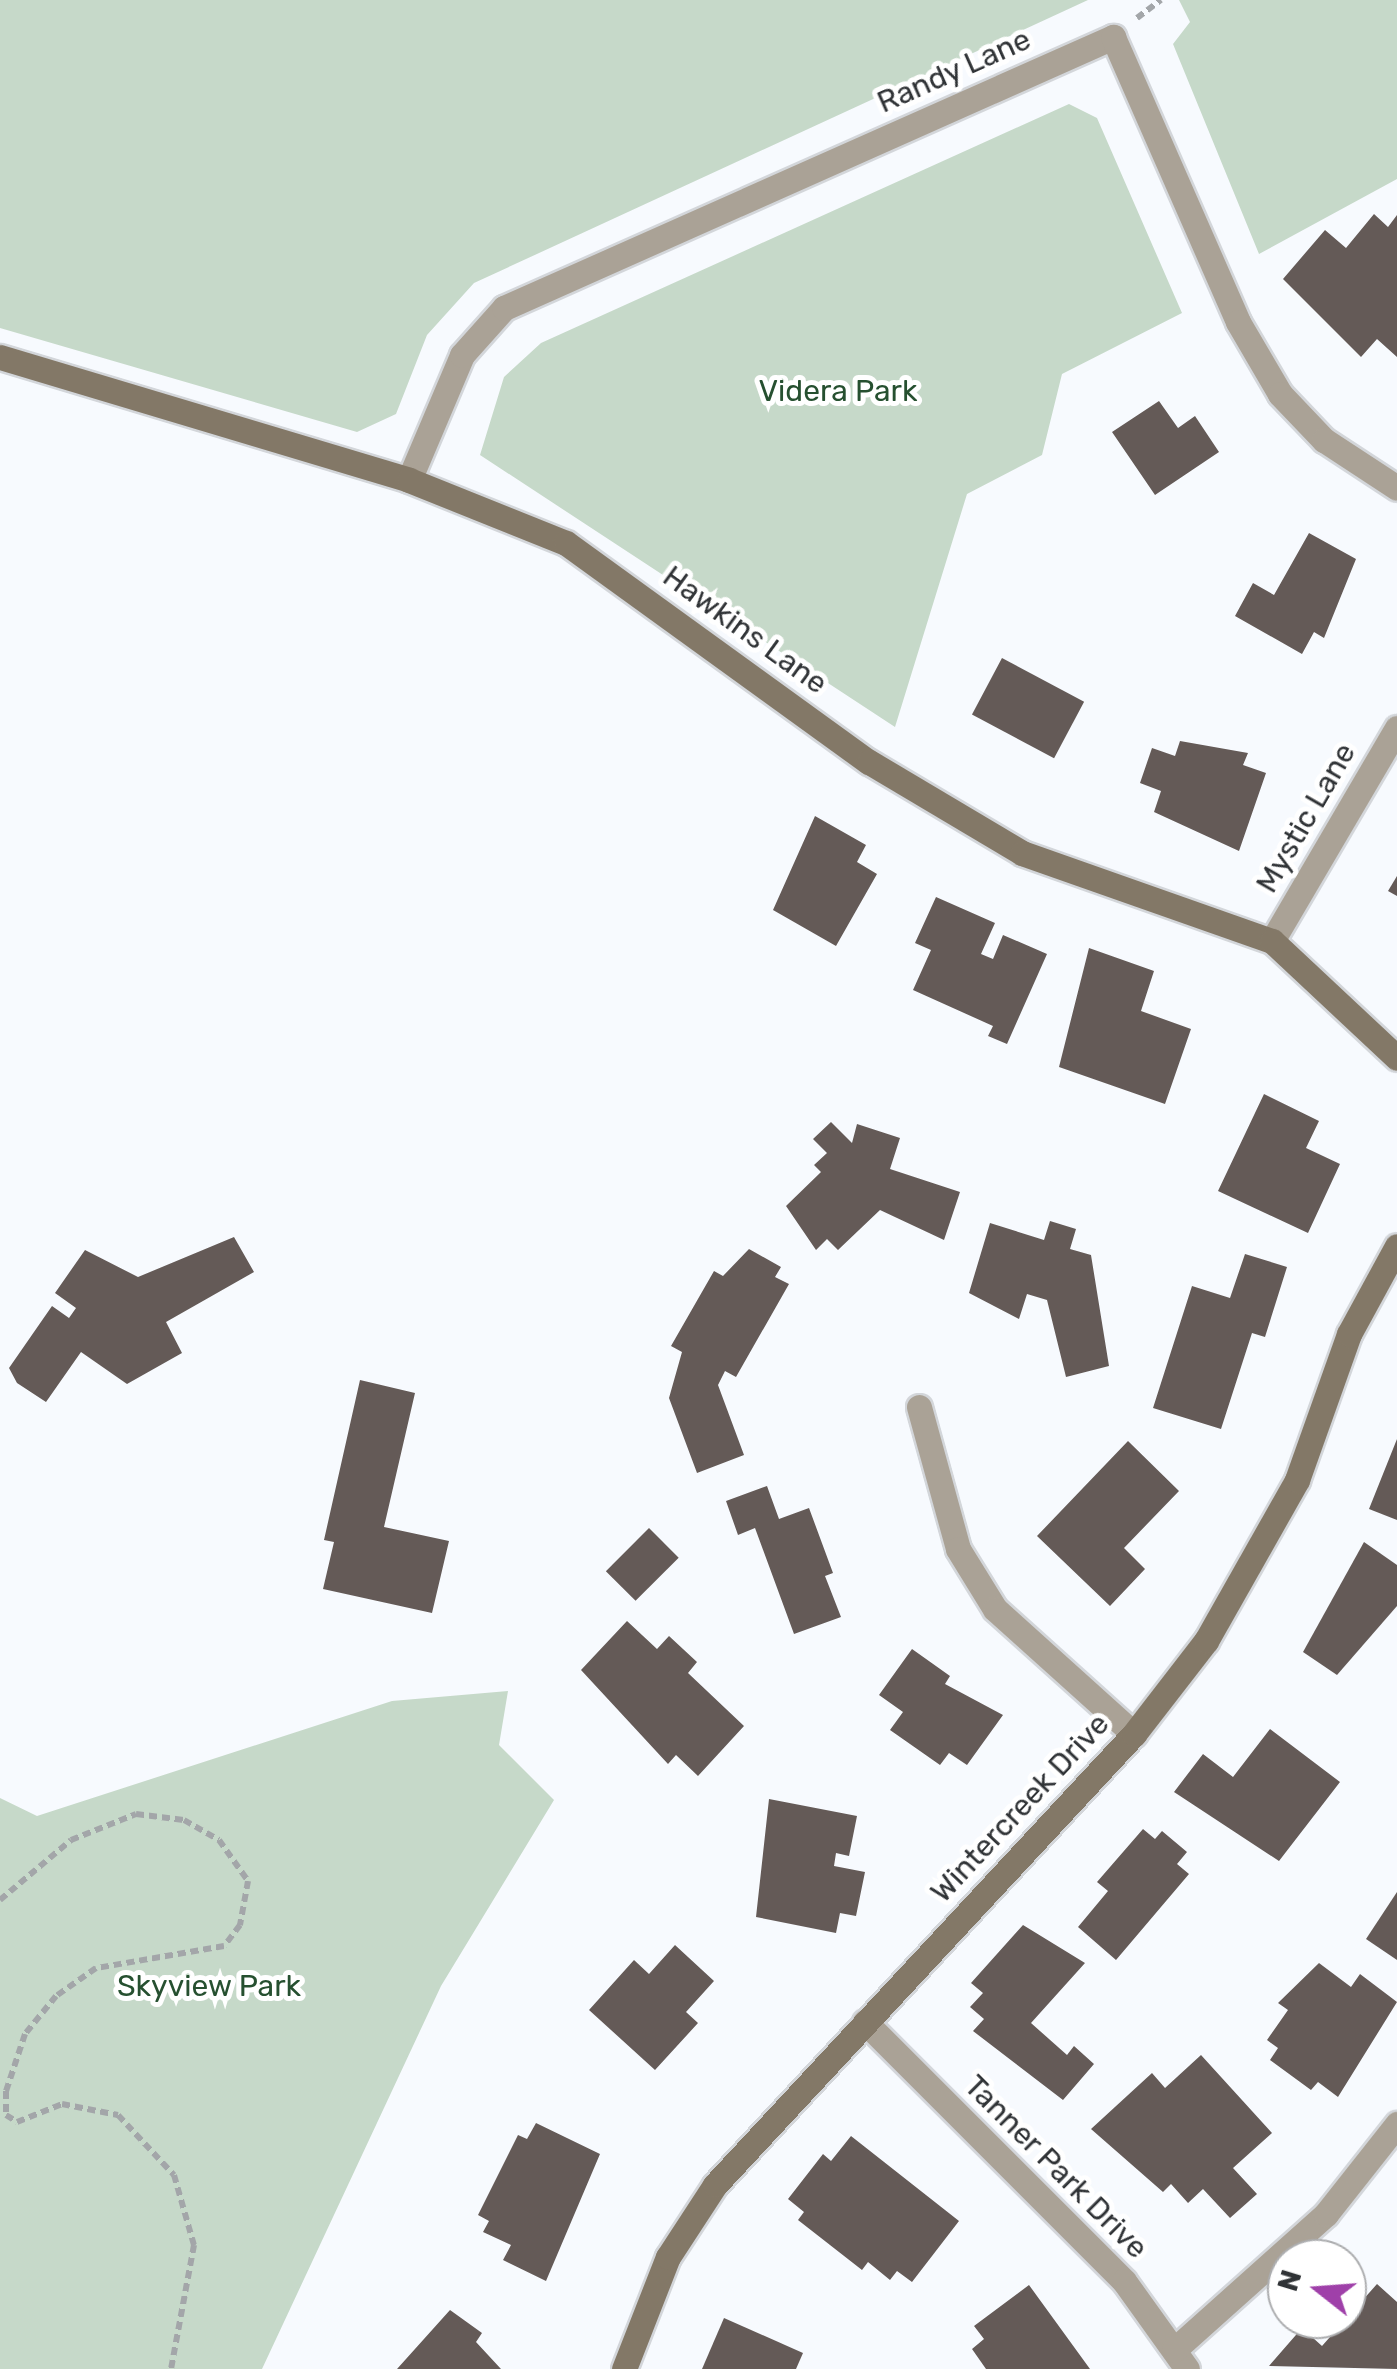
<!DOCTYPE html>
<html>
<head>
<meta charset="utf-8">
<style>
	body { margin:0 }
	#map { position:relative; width:1397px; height:2369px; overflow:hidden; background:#f7fafe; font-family:Rubik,sans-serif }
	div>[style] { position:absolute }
	.green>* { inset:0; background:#c6d9c9 }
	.building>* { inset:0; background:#645a57; transform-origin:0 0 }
	.path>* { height:6px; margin-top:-3px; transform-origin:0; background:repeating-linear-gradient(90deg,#a3a6a9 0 8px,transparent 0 13px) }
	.roads { filter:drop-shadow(2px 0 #d3d6da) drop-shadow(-2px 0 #d3d6da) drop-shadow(0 2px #d3d6da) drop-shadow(0 -2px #d3d6da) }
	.street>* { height:25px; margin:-12.5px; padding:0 12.5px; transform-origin:12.5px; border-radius:12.5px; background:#aaa296 }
	.secondary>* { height:25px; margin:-12.5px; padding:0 12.5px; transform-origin:12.5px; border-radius:12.5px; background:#837867 }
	span { translate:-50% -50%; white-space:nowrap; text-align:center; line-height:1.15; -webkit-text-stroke:10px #fff; paint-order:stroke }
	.street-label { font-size:30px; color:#303336 }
	.park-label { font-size:30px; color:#265030 }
	.north { position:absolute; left:1267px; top:2239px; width:100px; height:100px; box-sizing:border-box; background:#fff; border:2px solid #acadaf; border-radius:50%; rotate:287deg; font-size:28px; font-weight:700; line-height:40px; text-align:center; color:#303336 }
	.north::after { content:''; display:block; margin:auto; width:35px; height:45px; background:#9f40a9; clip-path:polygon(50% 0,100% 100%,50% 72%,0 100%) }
</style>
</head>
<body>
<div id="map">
	<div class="green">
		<div style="clip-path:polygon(0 0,1088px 0,474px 283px,427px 335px,396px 414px,357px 432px,0 328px)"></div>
		<div style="clip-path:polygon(1179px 0,1397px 0,1397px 179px,1259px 254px,1173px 44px,1190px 22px)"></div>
		<div style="clip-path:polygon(1069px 104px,1097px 118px,1182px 313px,1062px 374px,1042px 455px,967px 494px,895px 727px,480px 455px,504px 377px,541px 343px)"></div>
		<div style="clip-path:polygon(508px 1691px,499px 1745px,554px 1800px,441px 1986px,262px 2369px,0 2369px,0 1798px,37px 1816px,392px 1701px)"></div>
	</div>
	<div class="building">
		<div style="clip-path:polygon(1374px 214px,1388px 227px,1397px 215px,1397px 357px,1377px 339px,1361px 357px,1283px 279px,1325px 230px,1346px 248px)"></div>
		<div style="clip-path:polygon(1159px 401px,1178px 428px,1195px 416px,1219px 452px,1155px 495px,1112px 432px)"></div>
		<div style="clip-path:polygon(1309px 533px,1356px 559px,1324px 638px,1314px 632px,1302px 654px,1235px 616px,1253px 583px,1274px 595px)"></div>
		<div style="left:1002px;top:658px;width:93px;height:64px;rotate:28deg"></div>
		<div style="clip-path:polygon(1180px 741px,1248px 753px,1243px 765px,1266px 773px,1239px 851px,1154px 812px,1161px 791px,1140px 783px,1152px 748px,1175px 756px)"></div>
		<div style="clip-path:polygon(815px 816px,866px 845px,857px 862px,877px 874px,836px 946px,773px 910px)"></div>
		<div style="clip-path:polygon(1397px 876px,1397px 896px,1388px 891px)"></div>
		<div style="clip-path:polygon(936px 897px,995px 923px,981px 954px,993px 959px,1003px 935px,1047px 954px,1007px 1044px,988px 1036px,993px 1026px,913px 990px,931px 950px,915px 943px)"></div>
		<div style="clip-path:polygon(1089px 948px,1154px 971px,1141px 1011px,1191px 1029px,1165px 1104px,1059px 1067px)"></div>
		<div style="clip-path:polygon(1264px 1094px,1319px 1121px,1306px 1148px,1340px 1164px,1308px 1233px,1218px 1191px)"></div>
		<div style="clip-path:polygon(831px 1122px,852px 1143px,857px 1124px,900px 1138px,890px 1169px,960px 1192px,944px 1240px,880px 1210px,838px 1250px,827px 1239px,816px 1250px,786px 1206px,821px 1172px,814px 1165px,827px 1153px,813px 1139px)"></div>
		<div style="clip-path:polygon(1050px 1221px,1076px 1229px,1070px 1249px,1091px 1255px,1109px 1366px,1066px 1377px,1047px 1300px,1027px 1294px,1019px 1319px,969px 1293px,990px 1223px,1044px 1240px)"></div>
		<div style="clip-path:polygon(234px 1237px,254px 1272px,166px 1322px,182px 1353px,127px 1384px,81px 1352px,46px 1402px,17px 1383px,9px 1368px,52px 1306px,69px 1318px,76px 1308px,55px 1293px,85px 1250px,138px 1277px)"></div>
		<div style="clip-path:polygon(749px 1249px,781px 1267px,775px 1277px,789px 1284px,736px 1377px,725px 1371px,718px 1385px,744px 1455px,697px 1473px,669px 1398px,682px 1352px,671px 1346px,714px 1271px,723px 1276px)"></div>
		<div style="clip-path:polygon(1245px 1254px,1287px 1267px,1265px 1337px,1252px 1333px,1221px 1429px,1153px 1408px,1192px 1286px,1230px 1298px)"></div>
		<div style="clip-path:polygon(360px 1380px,415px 1393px,384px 1527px,449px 1541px,432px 1613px,323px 1589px,334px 1542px,324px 1540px)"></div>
		<div style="clip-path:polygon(1397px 1439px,1397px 1520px,1369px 1509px)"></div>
		<div style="clip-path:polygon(1128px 1441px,1179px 1491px,1124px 1548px,1145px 1569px,1110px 1606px,1037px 1536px)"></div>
		<div style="clip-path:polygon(767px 1486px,779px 1519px,809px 1508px,833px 1573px,825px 1576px,841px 1617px,794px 1634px,755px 1528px,738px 1535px,726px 1501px)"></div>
		<div style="left:649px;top:1528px;width:42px;height:61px;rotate:45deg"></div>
		<div style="clip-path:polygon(1364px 1542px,1397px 1565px,1397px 1606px,1337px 1675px,1303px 1652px)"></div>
		<div style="clip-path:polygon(627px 1621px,657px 1649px,669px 1636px,697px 1662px,688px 1673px,744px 1726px,698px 1776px,676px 1755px,668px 1764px,581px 1670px)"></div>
		<div style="clip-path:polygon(912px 1649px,950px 1676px,945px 1684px,1003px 1715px,967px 1765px,949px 1753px,940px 1765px,890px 1730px,903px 1712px,879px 1695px)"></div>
		<div style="clip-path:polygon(1270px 1729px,1340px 1782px,1279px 1861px,1174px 1792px,1203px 1754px,1233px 1777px)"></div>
		<div style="clip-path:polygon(769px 1799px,857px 1816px,849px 1856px,836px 1853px,834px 1866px,865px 1872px,856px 1916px,840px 1913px,836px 1933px,756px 1917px)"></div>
		<div style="clip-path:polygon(1143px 1829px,1155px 1839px,1162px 1831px,1187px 1852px,1177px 1864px,1189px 1874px,1116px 1960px,1078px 1927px,1108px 1891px,1097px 1882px)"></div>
		<div style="clip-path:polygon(1397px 1892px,1397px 1960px,1366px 1939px)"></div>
		<div style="clip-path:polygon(1023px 1925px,1085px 1963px,1031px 2023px,1067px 2055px,1074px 2046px,1094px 2064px,1063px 2100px,973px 2031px,984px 2019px,970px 2007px,983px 1993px,971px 1983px)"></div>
		<div style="clip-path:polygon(675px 1945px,714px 1981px,686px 2012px,698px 2023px,655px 2070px,589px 2010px,634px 1960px,649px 1974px)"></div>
		<div style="clip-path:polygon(1319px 1963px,1351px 1987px,1360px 1974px,1397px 2002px,1338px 2097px,1318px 2082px,1311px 2090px,1270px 2060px,1278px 2048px,1267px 2040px,1288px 2010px,1278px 2003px)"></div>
		<div style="clip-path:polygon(1201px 2055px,1272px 2133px,1233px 2168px,1257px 2194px,1230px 2218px,1203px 2189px,1188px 2203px,1171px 2184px,1163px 2192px,1091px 2129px,1152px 2073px,1165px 2088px)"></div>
		<div style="clip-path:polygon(536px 2123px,600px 2154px,546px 2281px,503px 2260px,511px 2245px,483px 2232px,489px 2221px,478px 2215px,518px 2135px,527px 2139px)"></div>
		<div style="clip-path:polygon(851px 2136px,959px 2221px,912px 2282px,897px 2271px,890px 2280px,868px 2262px,862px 2270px,798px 2220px,804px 2212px,788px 2199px,823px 2154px,831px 2161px)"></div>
		<div style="clip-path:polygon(1377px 2284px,1397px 2302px,1397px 2369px,1269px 2366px,1302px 2328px,1322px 2346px)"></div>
		<div style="clip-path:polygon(1029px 2285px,1090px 2369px,986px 2369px,972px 2349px,984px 2339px,974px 2326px)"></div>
		<div style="clip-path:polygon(450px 2310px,482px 2333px,476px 2342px,501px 2369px,397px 2369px)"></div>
		<div style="clip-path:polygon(724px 2318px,803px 2353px,796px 2369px,702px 2369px)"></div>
	</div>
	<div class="path">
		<div style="left:1137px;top:18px;width:30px;rotate:-37deg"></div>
		<div style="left:0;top:1900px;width:93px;rotate:-40.2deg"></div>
		<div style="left:71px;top:1840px;width:70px;rotate:-21.8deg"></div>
		<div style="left:136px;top:1814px;width:48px;rotate:7.1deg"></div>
		<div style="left:184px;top:1820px;width:40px;rotate:29.7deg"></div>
		<div style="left:219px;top:1840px;width:50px;rotate:54.7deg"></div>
		<div style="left:248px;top:1881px;width:45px;rotate:100.3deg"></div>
		<div style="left:240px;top:1925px;width:26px;rotate:127deg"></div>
		<div style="left:224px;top:1946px;width:130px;rotate:170.2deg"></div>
		<div style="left:96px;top:1968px;width:49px;rotate:145deg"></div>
		<div style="left:56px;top:1996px;width:49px;rotate:129.2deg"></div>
		<div style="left:25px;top:2034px;width:60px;rotate:108.4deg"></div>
		<div style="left:6px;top:2091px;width:24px;rotate:90deg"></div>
		<div style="left:6px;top:2115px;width:13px;rotate:32deg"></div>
		<div style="left:17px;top:2122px;width:48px;rotate:-21.8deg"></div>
		<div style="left:62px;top:2104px;width:57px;rotate:11.1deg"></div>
		<div style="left:118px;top:2115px;width:82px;rotate:47deg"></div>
		<div style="left:174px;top:2175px;width:73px;rotate:74.1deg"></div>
		<div style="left:194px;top:2245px;width:126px;rotate:100.5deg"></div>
	</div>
	<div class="roads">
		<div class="street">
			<div style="left:409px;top:480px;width:136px;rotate:-67deg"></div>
			<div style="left:462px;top:355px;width:63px;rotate:-48.2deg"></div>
			<div style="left:504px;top:308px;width:667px;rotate:-23.99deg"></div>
			<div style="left:1113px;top:37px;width:311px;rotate:66.3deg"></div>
			<div style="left:1238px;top:322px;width:83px;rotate:59.7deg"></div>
			<div style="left:1280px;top:394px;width:64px;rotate:46.3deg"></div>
			<div style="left:1324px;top:440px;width:87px;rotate:33.3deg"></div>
			<div style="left:1272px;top:941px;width:247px;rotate:-59.6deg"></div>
			<div style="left:919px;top:1407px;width:147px;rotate:74.6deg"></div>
			<div style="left:958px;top:1549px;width:70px;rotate:58.3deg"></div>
			<div style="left:995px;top:1609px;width:187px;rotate:42deg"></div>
			<div style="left:865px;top:2022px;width:366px;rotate:45deg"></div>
			<div style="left:1124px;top:2281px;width:108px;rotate:54.4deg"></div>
			<div style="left:1174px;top:2350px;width:204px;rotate:-41.8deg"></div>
			<div style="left:1326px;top:2214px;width:115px;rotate:-51.7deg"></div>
		</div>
		<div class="secondary">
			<div style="left:0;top:357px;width:427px;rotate:16.7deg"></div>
			<div style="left:409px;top:480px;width:169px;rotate:21.9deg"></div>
			<div style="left:566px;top:543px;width:374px;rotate:35.9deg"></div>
			<div style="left:869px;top:762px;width:178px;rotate:30.7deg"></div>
			<div style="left:1022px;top:853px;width:265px;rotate:19.4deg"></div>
			<div style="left:1272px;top:941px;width:171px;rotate:43.1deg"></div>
			<div style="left:624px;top:2369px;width:120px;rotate:-68.6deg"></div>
			<div style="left:668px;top:2257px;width:86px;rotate:-56.9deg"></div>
			<div style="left:715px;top:2185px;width:616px;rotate:-47.11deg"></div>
			<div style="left:1134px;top:1734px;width:118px;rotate:-52.3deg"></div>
			<div style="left:1206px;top:1641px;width:185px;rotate:-60.5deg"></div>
			<div style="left:1297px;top:1480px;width:155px;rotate:-70.4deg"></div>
			<div style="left:1349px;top:1334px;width:100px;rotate:-61.4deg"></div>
		</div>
	</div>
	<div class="street-label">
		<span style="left:954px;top:71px;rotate:-24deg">Randy Lane</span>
		<span style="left:745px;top:630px;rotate:36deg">Hawkins Lane</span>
		<span style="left:1306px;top:818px;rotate:-60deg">Mystic Lane</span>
		<span style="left:1020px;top:1808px;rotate:-47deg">Wintercreek Drive</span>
		<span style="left:1056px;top:2167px;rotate:45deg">Tanner Park Drive</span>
	</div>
	<div class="park-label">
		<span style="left:838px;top:391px">Videra Park</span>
		<span style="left:209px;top:1986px">Skyview Park</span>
	</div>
	<div class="north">N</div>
</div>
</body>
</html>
